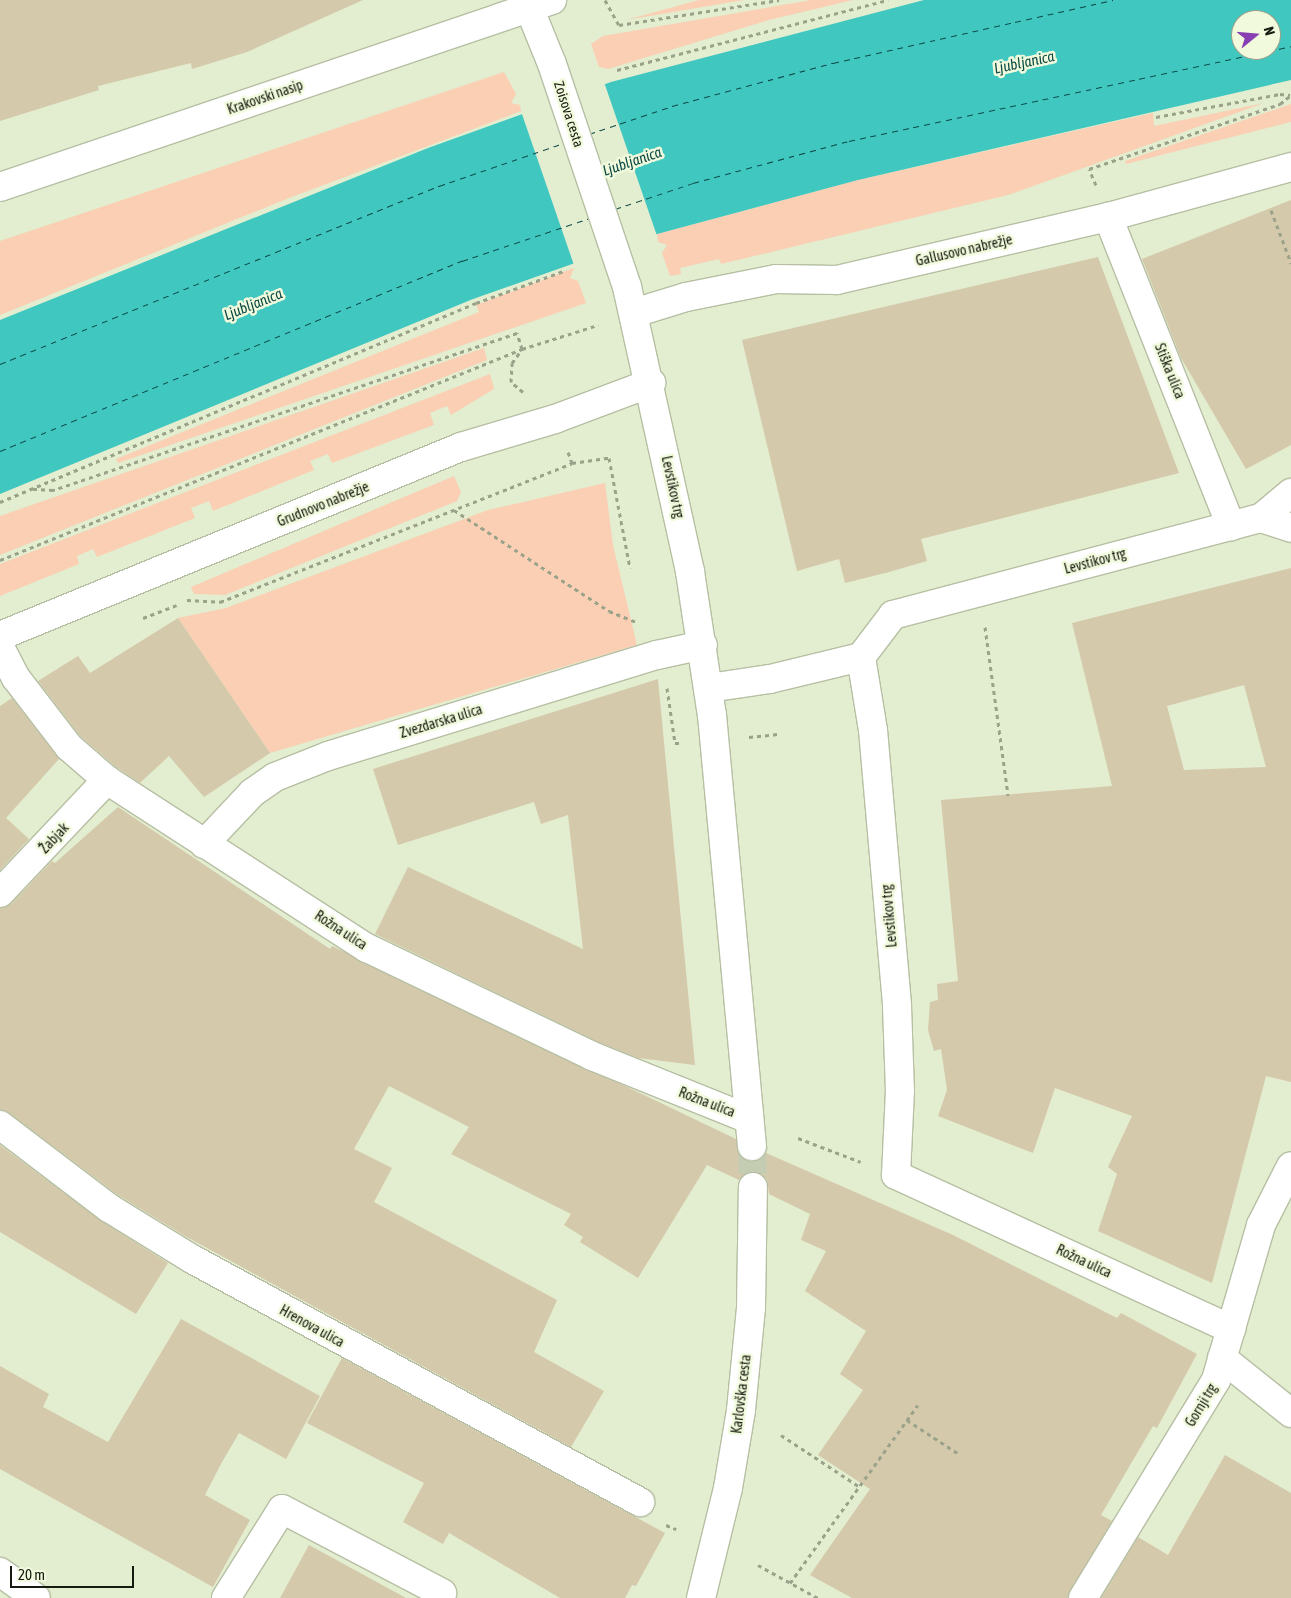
<!DOCTYPE html>
<html>
<head>
<meta charset="utf-8">
<style>
	body { margin:0 }
	#map { position:relative; width:1291px; height:1598px; overflow:hidden; background:#e3edcf; font-family:"Asap Condensed",sans-serif }
	div>[style] { position:absolute }
	.green>* { inset:0; background:#facfb4 }
	.water>* { inset:0; background:#3fc7c0 }
	.pier>* { inset:0; background:#e3edcf; transform-origin:0 0 }
	.ferry>* { height:1px; margin-top:-0.5px; transform-origin:0; background:repeating-linear-gradient(90deg,#0d4946 0 6px,transparent 0 11px) }
	.building>* { inset:0; background:#d5c9ac }
	.major-tunnel>* { height:28px; margin-top:-14px; transform-origin:0; background:repeating-linear-gradient(90deg,#c4cdb2 0 28px,transparent 0 42px) }
	.path>* { height:3px; margin-top:-1.5px; transform-origin:0; background:repeating-linear-gradient(90deg,#9aa28a 0 4px,transparent 0 8px) }
	.roads { filter:drop-shadow(1px 0 #b6bfa3) drop-shadow(-1px 0 #b6bfa3) drop-shadow(0 1px #b6bfa3) drop-shadow(0 -1px #b6bfa3) }
	.minor>* { height:28px; margin:-14px; padding:0 14px; transform-origin:14px; border-radius:14px; background:#fff }
	.major>* { height:28px; margin:-14px; padding:0 14px; transform-origin:14px; border-radius:14px; background:#fff }
	span { translate:-50% -50%; white-space:nowrap; text-align:center; line-height:1.15; -webkit-text-stroke:5px #f1fadc; paint-order:stroke }
	.street-label { font-size:14px; color:#171a0f }
	.water-label { font-size:15px; color:#0d4946; font-style:italic }
	.north { position:absolute; left:1231px; top:10px; width:50px; height:50px; box-sizing:border-box; background:#f1fadc; border:1px solid #9aa08a; border-radius:50%; rotate:73deg; font-size:14px; font-weight:700; line-height:20px; text-align:center; color:#171a0f }
	.north::after { content:''; display:block; margin:auto; width:18px; height:22px; background:#873fb1; clip-path:polygon(50% 0,100% 100%,50% 72%,0 100%) }
	.scale { position:absolute; left:10px; top:1566px; width:124px; height:22px; box-sizing:border-box; border:2px solid #171a0f; border-top:0; padding-left:6px; font-size:15px; line-height:18px; white-space:nowrap; color:#171a0f; -webkit-text-stroke:4px #f1fadc; paint-order:stroke }
</style>
</head>
<body>
<div id="map">
	<div class="green">
		<div style="clip-path:polygon(699px 0,744px 0,626px 20px)"></div>
		<div style="clip-path:polygon(811px 0,853px 0,769px 20px,608px 69px,599px 67px,591px 44px,603px 36px)"></div>
		<div style="clip-path:polygon(504px 72px,516px 94px,511px 103px,520px 105px,521px 111px,289px 198px,0 315px,0 241px)"></div>
		<div style="clip-path:polygon(1264px 103px,1008px 195px,721px 264px,719px 259px,680px 268px,681px 274px,670px 276px,662px 253px,667px 245px,658px 242px,657px 234px,858px 180px,1153px 113px,1154px 126px)"></div>
		<div style="clip-path:polygon(1291px 104px,1291px 122px,1126px 164px,1125px 161px)"></div>
		<div style="clip-path:polygon(574px 268px,570px 278px,578px 281px,586px 303px,118px 463px,116px 459px,479px 312px,476px 305px)"></div>
		<div style="clip-path:polygon(484px 348px,487px 360px,0 555px,0 516px)"></div>
		<div style="clip-path:polygon(490px 374px,494px 389px,451px 415px,447px 406px,430px 413px,434px 425px,332px 463px,328px 454px,310px 461px,314px 470px,213px 511px,209px 501px,191px 508px,195px 518px,97px 557px,93px 549px,77px 556px,79px 564px,0 596px,0 564px)"></div>
		<div style="clip-path:polygon(454px 476px,461px 492px,457px 501px,225px 595px,194px 594px,191px 587px)"></div>
		<div style="clip-path:polygon(605px 483px,613px 545px,637px 645px,270px 753px,178px 618px,226px 608px,488px 510px)"></div>
	</div>
	<div class="water">
		<div style="clip-path:polygon(evenodd,924px 0,1291px 0,1291px 80px,858px 180px,657px 234px,473px 299px,0 494px,0 320px,428px 148px,611px 82px,924px 0,1241px 20px,1271px 20px,1271px 50px,1241px 50px,1241px 20px)"></div>
	</div>
	<div class="pier">
		<div style="left:604px;top:82px;width:163px;height:88px;rotate:71deg"></div>
	</div>
	<div class="ferry">
		<div style="left:589px;top:134px;width:88px;rotate:-18.6deg"></div>
		<div style="left:672px;top:106px;width:167px;rotate:-15deg"></div>
		<div style="left:833px;top:63px;width:287px;rotate:-12.7deg"></div>
		<div style="left:615px;top:209px;width:82px;rotate:-18.4deg"></div>
		<div style="left:693px;top:183px;width:162px;rotate:-15.1deg"></div>
		<div style="left:849px;top:141px;width:452px;rotate:-12.1deg"></div>
		<div style="left:0;top:364px;width:474px;rotate:-22.1deg"></div>
		<div style="left:439px;top:186px;width:132px;rotate:-19deg"></div>
		<div style="left:0;top:451px;width:500px;rotate:-22.4deg"></div>
		<div style="left:462px;top:261px;width:135px;rotate:-18.6deg"></div>
	</div>
	<div class="building">
		<div style="clip-path:polygon(0 0,363px 0,247px 52px,192px 69px,191px 63px,98px 86px,99px 90px,0 121px)"></div>
		<div style="clip-path:polygon(1291px 200px,1291px 445px,1246px 469px,1181px 358px,1142px 259px)"></div>
		<div style="clip-path:polygon(1098px 257px,1179px 473px,921px 539px,927px 561px,889px 572px,845px 583px,839px 559px,797px 571px,742px 340px)"></div>
		<div style="clip-path:polygon(evenodd,1291px 568px,1291px 1082px,1266px 1076px,1212px 1283px,1098px 1231px,1117px 1174px,1108px 1167px,1132px 1116px,1055px 1088px,1033px 1153px,938px 1116px,947px 1090px,941px 1049px,934px 1051px,928px 1030px,930px 1002px,938px 1000px,937px 984px,958px 981px,941px 800px,1112px 786px,1072px 623px,1291px 568px,1244px 685px,1266px 767px,1184px 770px,1167px 706px,1244px 685px)"></div>
		<div style="clip-path:polygon(178px 618px,270px 753px,204px 797px,169px 756px,140px 783px,116px 767px,80px 736px,38px 681px,78px 656px,90px 673px)"></div>
		<div style="clip-path:polygon(658px 679px,672px 826px,695px 1065px,638px 1058px,598px 1042px,375px 934px,408px 867px,583px 949px,568px 815px,541px 824px,534px 802px,398px 845px,373px 769px)"></div>
		<div style="clip-path:polygon(12px 698px,59px 759px,6px 818px,29px 839px,0 870px,0 706px)"></div>
		<div style="clip-path:polygon(118px 807px,330px 949px,332px 946px,736px 1139px,739px 1155px,745px 1160px,754px 1161px,766px 1153px,953px 1235px,1117px 1318px,1121px 1313px,1197px 1354px,1157px 1428px,1153px 1426px,1101px 1515px,1112px 1521px,1067px 1598px,852px 1598px,810px 1575px,870px 1489px,818px 1455px,863px 1390px,840px 1374px,866px 1331px,805px 1291px,826px 1251px,801px 1240px,810px 1214px,769px 1194px,767px 1180px,761px 1173px,746px 1173px,739px 1180px,707px 1165px,638px 1278px,580px 1242px,583px 1237px,564px 1225px,571px 1214px,451px 1154px,469px 1127px,389px 1086px,354px 1149px,392px 1168px,374px 1202px,557px 1300px,534px 1352px,604px 1391px,571px 1447px,185px 1236px,118px 1195px,9px 1113px,0 1110px,0 908px,11px 904px,52px 861px,55px 863px)"></div>
		<div style="clip-path:polygon(0 1145px,100px 1220px,168px 1263px,136px 1314px,0 1232px)"></div>
		<div style="clip-path:polygon(181px 1319px,320px 1396px,286px 1459px,239px 1433px,222px 1462px,205px 1495px,250px 1520px,213px 1587px,0 1469px,0 1366px,49px 1394px,43px 1407px,108px 1442px)"></div>
		<div style="clip-path:polygon(342px 1358px,665px 1533px,636px 1586px,632px 1585px,625px 1598px,560px 1598px,449px 1533px,443px 1544px,403px 1522px,424px 1483px,307px 1423px)"></div>
		<div style="clip-path:polygon(1225px 1455px,1291px 1493px,1291px 1598px,1101px 1598px,1138px 1537px,1168px 1555px)"></div>
		<div style="clip-path:polygon(309px 1545px,406px 1598px,280px 1598px)"></div>
	</div>
	<div class="major-tunnel">
		<div style="left:752px;top:1146px;width:41px;rotate:88.6deg"></div>
	</div>
	<div class="path">
		<div style="left:605px;top:0;width:29px;rotate:61deg"></div>
		<div style="left:619px;top:25px;width:162px;rotate:-8.9deg"></div>
		<div style="left:617px;top:70px;width:280px;rotate:-14.5deg"></div>
		<div style="left:1156px;top:117px;width:126px;rotate:-10.5deg"></div>
		<div style="left:1280px;top:94px;width:10px;rotate:6deg"></div>
		<div style="left:1096px;top:185px;width:17px;rotate:-114deg"></div>
		<div style="left:1089px;top:169px;width:202px;rotate:-18.8deg"></div>
		<div style="left:1280px;top:104px;width:14px;rotate:-39deg"></div>
		<div style="left:1271px;top:210px;width:57px;rotate:69.3deg"></div>
		<div style="left:523px;top:392px;width:16px;rotate:-140deg"></div>
		<div style="left:511px;top:382px;width:19px;rotate:-87deg"></div>
		<div style="left:512px;top:363px;width:17px;rotate:-54deg"></div>
		<div style="left:522px;top:349px;width:80px;rotate:-17.5deg"></div>
		<div style="left:568px;top:452px;width:12px;rotate:70deg"></div>
		<div style="left:572px;top:463px;width:37px;rotate:-8deg"></div>
		<div style="left:609px;top:458px;width:112px;rotate:79.2deg"></div>
		<div style="left:0;top:502px;width:516px;rotate:-22.69deg"></div>
		<div style="left:476px;top:303px;width:96px;rotate:-20.1deg"></div>
		<div style="left:454px;top:510px;width:185px;rotate:33.1deg"></div>
		<div style="left:609px;top:611px;width:31px;rotate:22deg"></div>
		<div style="left:0;top:560px;width:563px;rotate:-22.01deg"></div>
		<div style="left:522px;top:349px;width:17px;rotate:-107deg"></div>
		<div style="left:517px;top:333px;width:490px;rotate:161.3deg"></div>
		<div style="left:53px;top:490px;width:22px;rotate:-177deg"></div>
		<div style="left:187px;top:600px;width:33px;rotate:3deg"></div>
		<div style="left:220px;top:602px;width:378px;rotate:-21.5deg"></div>
		<div style="left:143px;top:618px;width:36px;rotate:-21deg"></div>
		<div style="left:985px;top:627px;width:170px;rotate:82.2deg"></div>
		<div style="left:667px;top:688px;width:56px;rotate:81.7deg"></div>
		<div style="left:675px;top:743px;width:5px"></div>
		<div style="left:749px;top:737px;width:29px;rotate:-6deg"></div>
		<div style="left:798px;top:1138px;width:67px;rotate:20.9deg"></div>
		<div style="left:907px;top:1420px;width:62px;rotate:33.2deg"></div>
		<div style="left:781px;top:1435px;width:95px;rotate:33.4deg"></div>
		<div style="left:666px;top:1525px;width:11px;rotate:22deg"></div>
		<div style="left:758px;top:1565px;width:68px;rotate:28.8deg"></div>
		<div style="left:790px;top:1583px;width:219px;rotate:-54.3deg"></div>
	</div>
	<div class="roads">
		<div class="minor">
			<div style="left:0;top:187px;width:583px;rotate:-18.71deg"></div>
			<div style="left:1108px;top:217px;width:333px;rotate:68.3deg"></div>
			<div style="left:634px;top:313px;width:54px;rotate:-17.1deg"></div>
			<div style="left:686px;top:297px;width:92px;rotate:-11.3deg"></div>
			<div style="left:776px;top:279px;width:61px;rotate:0.9deg"></div>
			<div style="left:837px;top:280px;width:278px;rotate:-13.1deg"></div>
			<div style="left:1108px;top:217px;width:190px;rotate:-15.3deg"></div>
			<div style="left:1261px;top:518px;width:32px;rotate:18deg"></div>
			<div style="left:0;top:636px;width:498px;rotate:-22.3deg"></div>
			<div style="left:461px;top:447px;width:98px;rotate:-16.6deg"></div>
			<div style="left:555px;top:419px;width:103px;rotate:-20.6deg"></div>
			<div style="left:0;top:647px;width:35px;rotate:63deg"></div>
			<div style="left:16px;top:678px;width:87px;rotate:52.5deg"></div>
			<div style="left:69px;top:747px;width:50px;rotate:41deg"></div>
			<div style="left:107px;top:780px;width:310px;rotate:32.9deg"></div>
			<div style="left:367px;top:948px;width:250px;rotate:25.6deg"></div>
			<div style="left:592px;top:1056px;width:169px;rotate:21.9deg"></div>
			<div style="left:861px;top:657px;width:74px;rotate:80.7deg"></div>
			<div style="left:873px;top:730px;width:277px;rotate:85deg"></div>
			<div style="left:897px;top:1006px;width:84px;rotate:88deg"></div>
			<div style="left:900px;top:1090px;width:85px;rotate:92.7deg"></div>
			<div style="left:896px;top:1175px;width:369px;rotate:24.7deg"></div>
			<div style="left:709px;top:688px;width:62px;rotate:-8.4deg"></div>
			<div style="left:770px;top:679px;width:94px;rotate:-13.6deg"></div>
			<div style="left:861px;top:657px;width:53px;rotate:-52.7deg"></div>
			<div style="left:893px;top:615px;width:381px;rotate:-14.8deg"></div>
			<div style="left:1261px;top:518px;width:39px;rotate:-40deg"></div>
			<div style="left:204px;top:844px;width:70px;rotate:-46.7deg"></div>
			<div style="left:252px;top:793px;width:28px;rotate:-35deg"></div>
			<div style="left:275px;top:777px;width:57px;rotate:-21.6deg"></div>
			<div style="left:328px;top:756px;width:344px;rotate:-17.1deg"></div>
			<div style="left:657px;top:655px;width:47px;rotate:-12.3deg"></div>
			<div style="left:0;top:893px;width:156px;rotate:-46.6deg"></div>
			<div style="left:0;top:1125px;width:137px;rotate:37.3deg"></div>
			<div style="left:109px;top:1208px;width:97px;rotate:31.6deg"></div>
			<div style="left:192px;top:1259px;width:510px;rotate:28.48deg"></div>
			<div style="left:1222px;top:1358px;width:88px;rotate:38.6deg"></div>
			<div style="left:0;top:1572px;width:44px;rotate:35.8deg"></div>
			<div style="left:226px;top:1598px;width:105px;rotate:-57.8deg"></div>
			<div style="left:282px;top:1509px;width:181px;rotate:27.7deg"></div>
			<div style="left:1083px;top:1598px;width:255px;rotate:-58.6deg"></div>
			<div style="left:1216px;top:1380px;width:161px;rotate:-73.8deg"></div>
			<div style="left:1261px;top:1225px;width:66px;rotate:-63deg"></div>
		</div>
		<div class="major">
			<div style="left:526px;top:0;width:69px;rotate:67.9deg"></div>
			<div style="left:552px;top:64px;width:235px;rotate:71.4deg"></div>
			<div style="left:627px;top:287px;width:292px;rotate:77.5deg"></div>
			<div style="left:690px;top:572px;width:145px;rotate:81.3deg"></div>
			<div style="left:712px;top:715px;width:433px;rotate:84.7deg"></div>
			<div style="left:701px;top:1598px;width:113px;rotate:-76.2deg"></div>
			<div style="left:728px;top:1488px;width:79px;rotate:-80.5deg"></div>
			<div style="left:741px;top:1410px;width:102px;rotate:-84.4deg"></div>
			<div style="left:751px;top:1308px;width:121px;rotate:-89.1deg"></div>
		</div>
	</div>
	<div class="street-label">
		<span style="left:265px;top:97px;rotate:-19deg">Krakovski nasip</span>
		<span style="left:569px;top:114px;rotate:72deg">Zoisova cesta</span>
		<span style="left:964px;top:250px;rotate:-13deg">Gallusovo nabrežje</span>
		<span style="left:1170px;top:371px;rotate:68deg">Stiška ulica</span>
		<span style="left:673px;top:487px;rotate:78deg">Levstikov trg</span>
		<span style="left:323px;top:504px;rotate:-22deg">Grudnovo nabrežje</span>
		<span style="left:1095px;top:561px;rotate:-15deg">Levstikov trg</span>
		<span style="left:441px;top:721px;rotate:-17deg">Zvezdarska ulica</span>
		<span style="left:54px;top:838px;rotate:-47deg">Žabjak</span>
		<span style="left:889px;top:916px;rotate:-95deg">Levstikov trg</span>
		<span style="left:341px;top:930px;rotate:33deg">Rožna ulica</span>
		<span style="left:707px;top:1102px;rotate:21deg">Rožna ulica</span>
		<span style="left:1084px;top:1261px;rotate:25deg">Rožna ulica</span>
		<span style="left:312px;top:1326px;rotate:29deg">Hrenova ulica</span>
		<span style="left:741px;top:1394px;rotate:-83deg">Karlovška cesta</span>
		<span style="left:1201px;top:1405px;rotate:-59deg">Gornji trg</span>
	</div>
	<div class="water-label">
		<span style="left:1024px;top:62px;rotate:-12deg">Ljubljanica</span>
		<span style="left:632px;top:161px;rotate:-19deg">Ljubljanica</span>
		<span style="left:253px;top:304px;rotate:-22deg">Ljubljanica</span>
	</div>
	<div class="north">N</div>
	<div class="scale">20 m</div>
</div>
</body>
</html>
